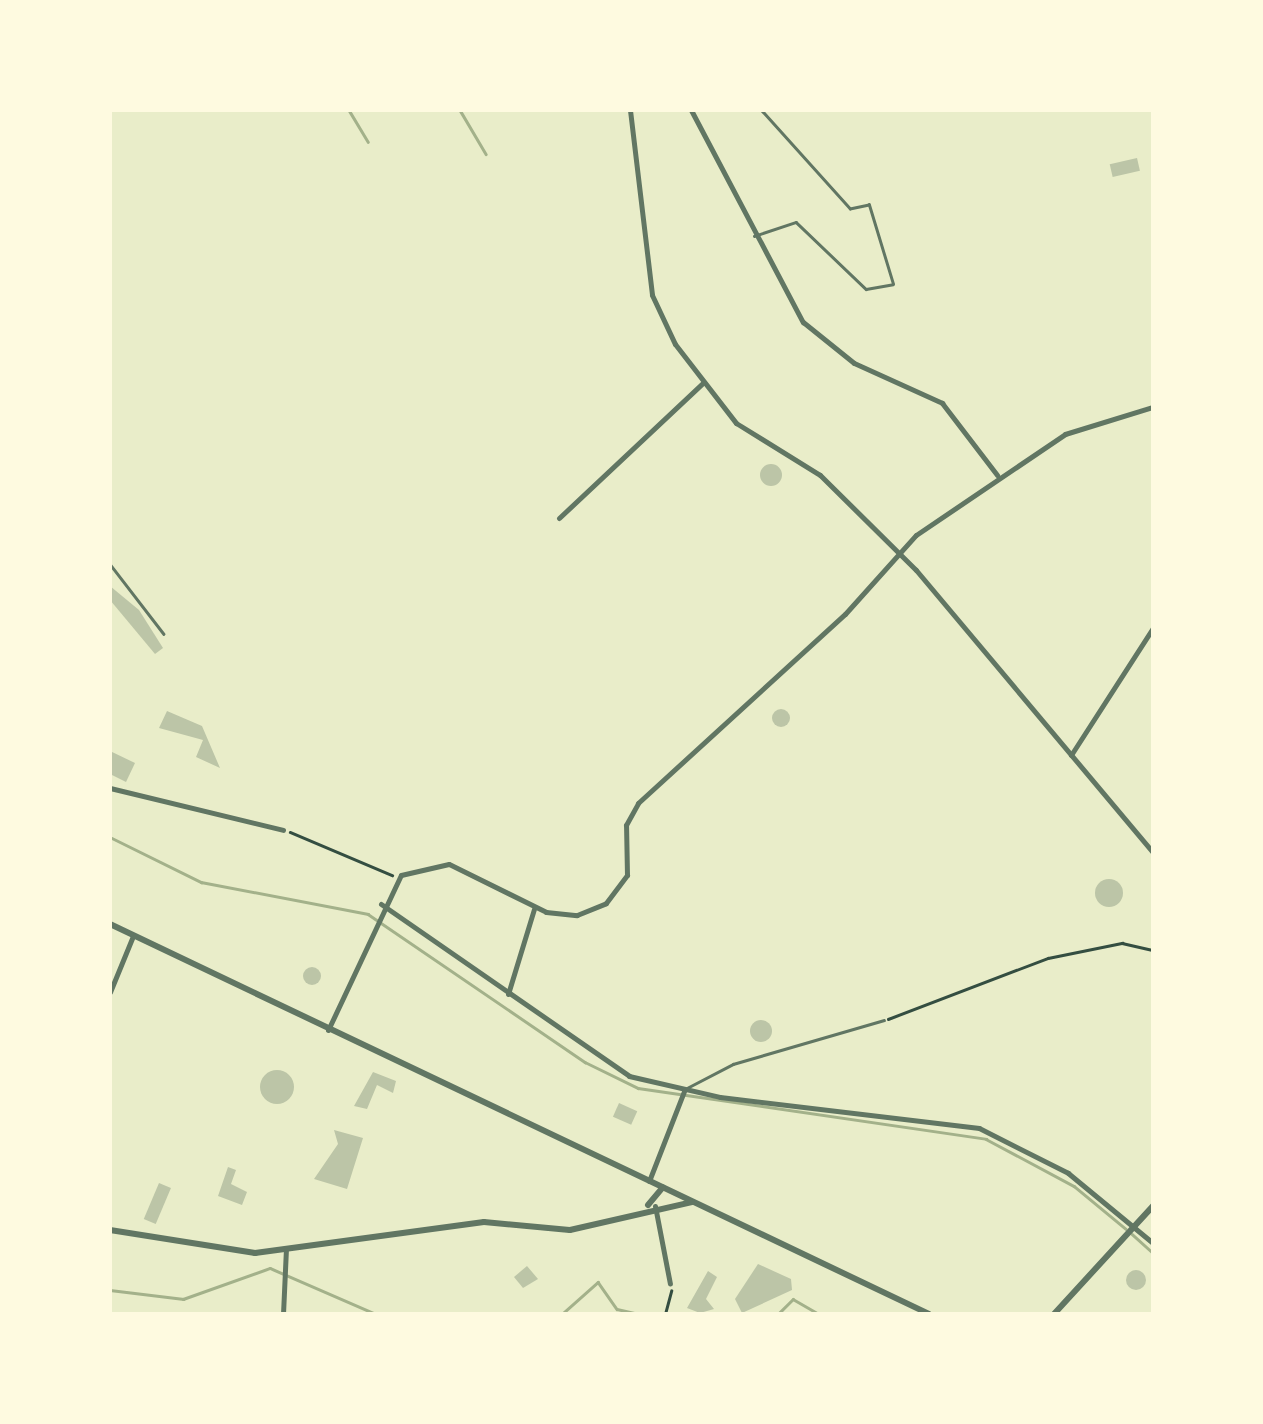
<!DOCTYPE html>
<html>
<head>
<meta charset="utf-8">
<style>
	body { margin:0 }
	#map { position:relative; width:1263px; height:1424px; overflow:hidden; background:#e9edc9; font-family:"DejaVu Sans",sans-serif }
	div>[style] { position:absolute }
	.stream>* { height:2.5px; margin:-1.25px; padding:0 1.25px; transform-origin:1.25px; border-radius:1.25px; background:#a3b18a }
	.building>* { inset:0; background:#bcc5a7; transform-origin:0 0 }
	.round { border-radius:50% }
	.path>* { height:2.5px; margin:-1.25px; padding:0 1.25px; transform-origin:1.25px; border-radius:1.25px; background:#344e41 }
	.service>* { height:2.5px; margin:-1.25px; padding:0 1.25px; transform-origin:1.25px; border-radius:1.25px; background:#617663 }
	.minor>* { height:5px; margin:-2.5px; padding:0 2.5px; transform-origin:2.5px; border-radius:2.5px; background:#617663 }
	.tertiary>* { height:6px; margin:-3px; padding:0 3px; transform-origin:3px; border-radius:3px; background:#617663 }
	span { translate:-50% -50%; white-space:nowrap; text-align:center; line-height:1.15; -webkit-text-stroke:8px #fefae0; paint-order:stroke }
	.frame { position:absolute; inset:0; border:112px solid #fefae0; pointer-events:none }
</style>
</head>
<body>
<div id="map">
	<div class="stream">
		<div style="left:349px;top:110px;width:37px;rotate:59deg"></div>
		<div style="left:460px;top:110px;width:51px;rotate:59.4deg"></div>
		<div style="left:110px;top:837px;width:102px;rotate:26.3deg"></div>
		<div style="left:201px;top:882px;width:170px;rotate:10.8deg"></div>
		<div style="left:368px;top:914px;width:263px;rotate:34.3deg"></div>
		<div style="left:585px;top:1062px;width:59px;rotate:26.1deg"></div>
		<div style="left:638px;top:1088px;width:352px;rotate:8.3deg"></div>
		<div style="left:986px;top:1139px;width:100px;rotate:28.1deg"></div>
		<div style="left:1074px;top:1186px;width:67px;rotate:39.6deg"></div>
		<div style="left:1132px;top:1234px;width:28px;rotate:42deg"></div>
		<div style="left:110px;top:1290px;width:74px;rotate:7deg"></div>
		<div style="left:183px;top:1299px;width:92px;rotate:-19.6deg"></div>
		<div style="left:270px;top:1268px;width:116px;rotate:23.5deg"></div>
		<div style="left:439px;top:1314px;width:26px"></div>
		<div style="left:562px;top:1314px;width:48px;rotate:-41.6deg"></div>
		<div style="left:598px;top:1282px;width:33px;rotate:55deg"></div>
		<div style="left:617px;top:1309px;width:23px;rotate:13deg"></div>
		<div style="left:778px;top:1314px;width:21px;rotate:-45deg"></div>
		<div style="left:793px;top:1299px;width:30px;rotate:30deg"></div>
	</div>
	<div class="building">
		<div style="left:1137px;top:158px;width:13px;height:28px;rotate:77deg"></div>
		<div class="round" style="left:760px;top:464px;width:22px;height:22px"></div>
		<div style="clip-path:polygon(110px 586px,139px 610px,163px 648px,155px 654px,110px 600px)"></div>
		<div class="round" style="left:772px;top:709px;width:18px;height:18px"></div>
		<div style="clip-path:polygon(167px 711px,202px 726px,220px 768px,196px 757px,203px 740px,159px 728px)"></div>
		<div style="clip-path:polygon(110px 751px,135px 763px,126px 782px,110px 774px)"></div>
		<div class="round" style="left:1095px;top:879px;width:28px;height:28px"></div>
		<div class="round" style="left:303px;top:967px;width:18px;height:18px"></div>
		<div class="round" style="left:750px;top:1020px;width:22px;height:22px"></div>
		<div class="round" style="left:260px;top:1070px;width:34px;height:34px"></div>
		<div style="clip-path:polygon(373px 1072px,396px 1081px,393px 1093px,377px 1085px,367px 1109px,354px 1106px)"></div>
		<div style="left:619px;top:1103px;width:20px;height:15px;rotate:24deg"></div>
		<div style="clip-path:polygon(334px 1130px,363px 1138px,347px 1189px,314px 1179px,338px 1144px)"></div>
		<div style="clip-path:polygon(228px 1167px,236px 1170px,231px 1184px,247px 1192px,242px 1205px,218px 1196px)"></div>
		<div style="left:159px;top:1183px;width:13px;height:39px;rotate:23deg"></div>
		<div style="clip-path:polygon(758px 1264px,791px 1279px,792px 1290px,742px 1313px,735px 1299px)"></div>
		<div style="clip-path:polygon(527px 1266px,538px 1279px,523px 1288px,514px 1277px)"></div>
		<div class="round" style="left:1126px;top:1270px;width:20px;height:20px"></div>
		<div style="clip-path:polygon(708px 1271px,717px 1277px,706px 1299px,714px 1309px,700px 1313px,687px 1308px)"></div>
	</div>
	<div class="path">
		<div style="left:290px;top:832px;width:111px;rotate:22.9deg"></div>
		<div style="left:888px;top:1019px;width:171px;rotate:-20.9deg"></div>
		<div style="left:1048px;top:958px;width:76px;rotate:-11.5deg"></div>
		<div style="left:1122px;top:943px;width:32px;rotate:13deg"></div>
		<div style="left:665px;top:1314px;width:24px;rotate:-75deg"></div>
	</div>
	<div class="service">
		<div style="left:754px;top:236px;width:44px;rotate:-18.4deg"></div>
		<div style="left:796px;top:222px;width:97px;rotate:43.7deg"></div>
		<div style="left:866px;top:289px;width:27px;rotate:-10deg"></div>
		<div style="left:893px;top:284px;width:83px;rotate:-106.9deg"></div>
		<div style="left:869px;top:205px;width:19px;rotate:168deg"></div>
		<div style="left:850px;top:209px;width:133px;rotate:-132deg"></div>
		<div style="left:110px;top:564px;width:88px;rotate:52.4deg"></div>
		<div style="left:685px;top:1089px;width:54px;rotate:-27.5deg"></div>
		<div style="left:733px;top:1064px;width:157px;rotate:-16.2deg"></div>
	</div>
	<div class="minor">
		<div style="left:630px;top:110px;width:186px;rotate:83.2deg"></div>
		<div style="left:652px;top:295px;width:54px;rotate:64.9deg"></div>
		<div style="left:675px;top:344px;width:100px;rotate:52.3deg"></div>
		<div style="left:736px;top:423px;width:99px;rotate:31.8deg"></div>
		<div style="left:820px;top:475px;width:135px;rotate:44.7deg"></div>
		<div style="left:916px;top:570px;width:368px;rotate:50deg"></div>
		<div style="left:691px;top:110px;width:240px;rotate:62.2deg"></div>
		<div style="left:803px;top:322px;width:65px;rotate:38.8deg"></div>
		<div style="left:854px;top:363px;width:97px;rotate:24.4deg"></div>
		<div style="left:942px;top:403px;width:91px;rotate:52.6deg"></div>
		<div style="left:559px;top:518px;width:197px;rotate:-43.2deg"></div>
		<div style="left:1071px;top:755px;width:151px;rotate:-57.2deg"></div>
		<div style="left:110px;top:788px;width:178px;rotate:13.6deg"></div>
		<div style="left:381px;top:904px;width:302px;rotate:34.7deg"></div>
		<div style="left:629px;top:1076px;width:93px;rotate:13deg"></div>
		<div style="left:720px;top:1097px;width:261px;rotate:6.8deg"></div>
		<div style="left:979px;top:1128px;width:100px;rotate:26.8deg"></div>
		<div style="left:1068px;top:1173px;width:110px;rotate:39.5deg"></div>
		<div style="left:110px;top:992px;width:61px;rotate:-67.7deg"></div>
		<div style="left:508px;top:994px;width:89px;rotate:-73deg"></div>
		<div style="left:328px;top:1030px;width:171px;rotate:-64.8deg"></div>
		<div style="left:401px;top:875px;width:49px;rotate:-12.9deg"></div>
		<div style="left:449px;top:864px;width:108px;rotate:26.3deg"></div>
		<div style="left:546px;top:912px;width:31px;rotate:6deg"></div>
		<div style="left:577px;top:915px;width:31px;rotate:-22deg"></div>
		<div style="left:606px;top:903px;width:35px;rotate:-53deg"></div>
		<div style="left:627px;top:875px;width:50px;rotate:-91.1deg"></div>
		<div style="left:626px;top:825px;width:25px;rotate:-61deg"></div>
		<div style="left:638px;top:803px;width:280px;rotate:-42.4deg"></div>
		<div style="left:845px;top:614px;width:106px;rotate:-48.1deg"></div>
		<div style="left:916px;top:535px;width:180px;rotate:-34.1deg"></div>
		<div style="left:1065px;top:434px;width:92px;rotate:-17.1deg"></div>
		<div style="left:649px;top:1181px;width:97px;rotate:-68.7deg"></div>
		<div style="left:655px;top:1206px;width:79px;rotate:79.1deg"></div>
		<div style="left:283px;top:1314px;width:65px;rotate:-87.4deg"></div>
	</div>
	<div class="tertiary">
		<div style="left:110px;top:924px;width:907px;rotate:25.46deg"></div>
		<div style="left:648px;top:1205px;width:23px;rotate:-50deg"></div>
		<div style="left:110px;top:1230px;width:147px;rotate:9deg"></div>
		<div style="left:255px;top:1253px;width:231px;rotate:-7.7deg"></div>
		<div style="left:484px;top:1222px;width:86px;rotate:5.3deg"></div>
		<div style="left:570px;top:1230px;width:125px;rotate:-12.9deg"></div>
		<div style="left:1054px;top:1314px;width:147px;rotate:-47.5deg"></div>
	</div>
	<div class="frame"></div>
</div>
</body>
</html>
